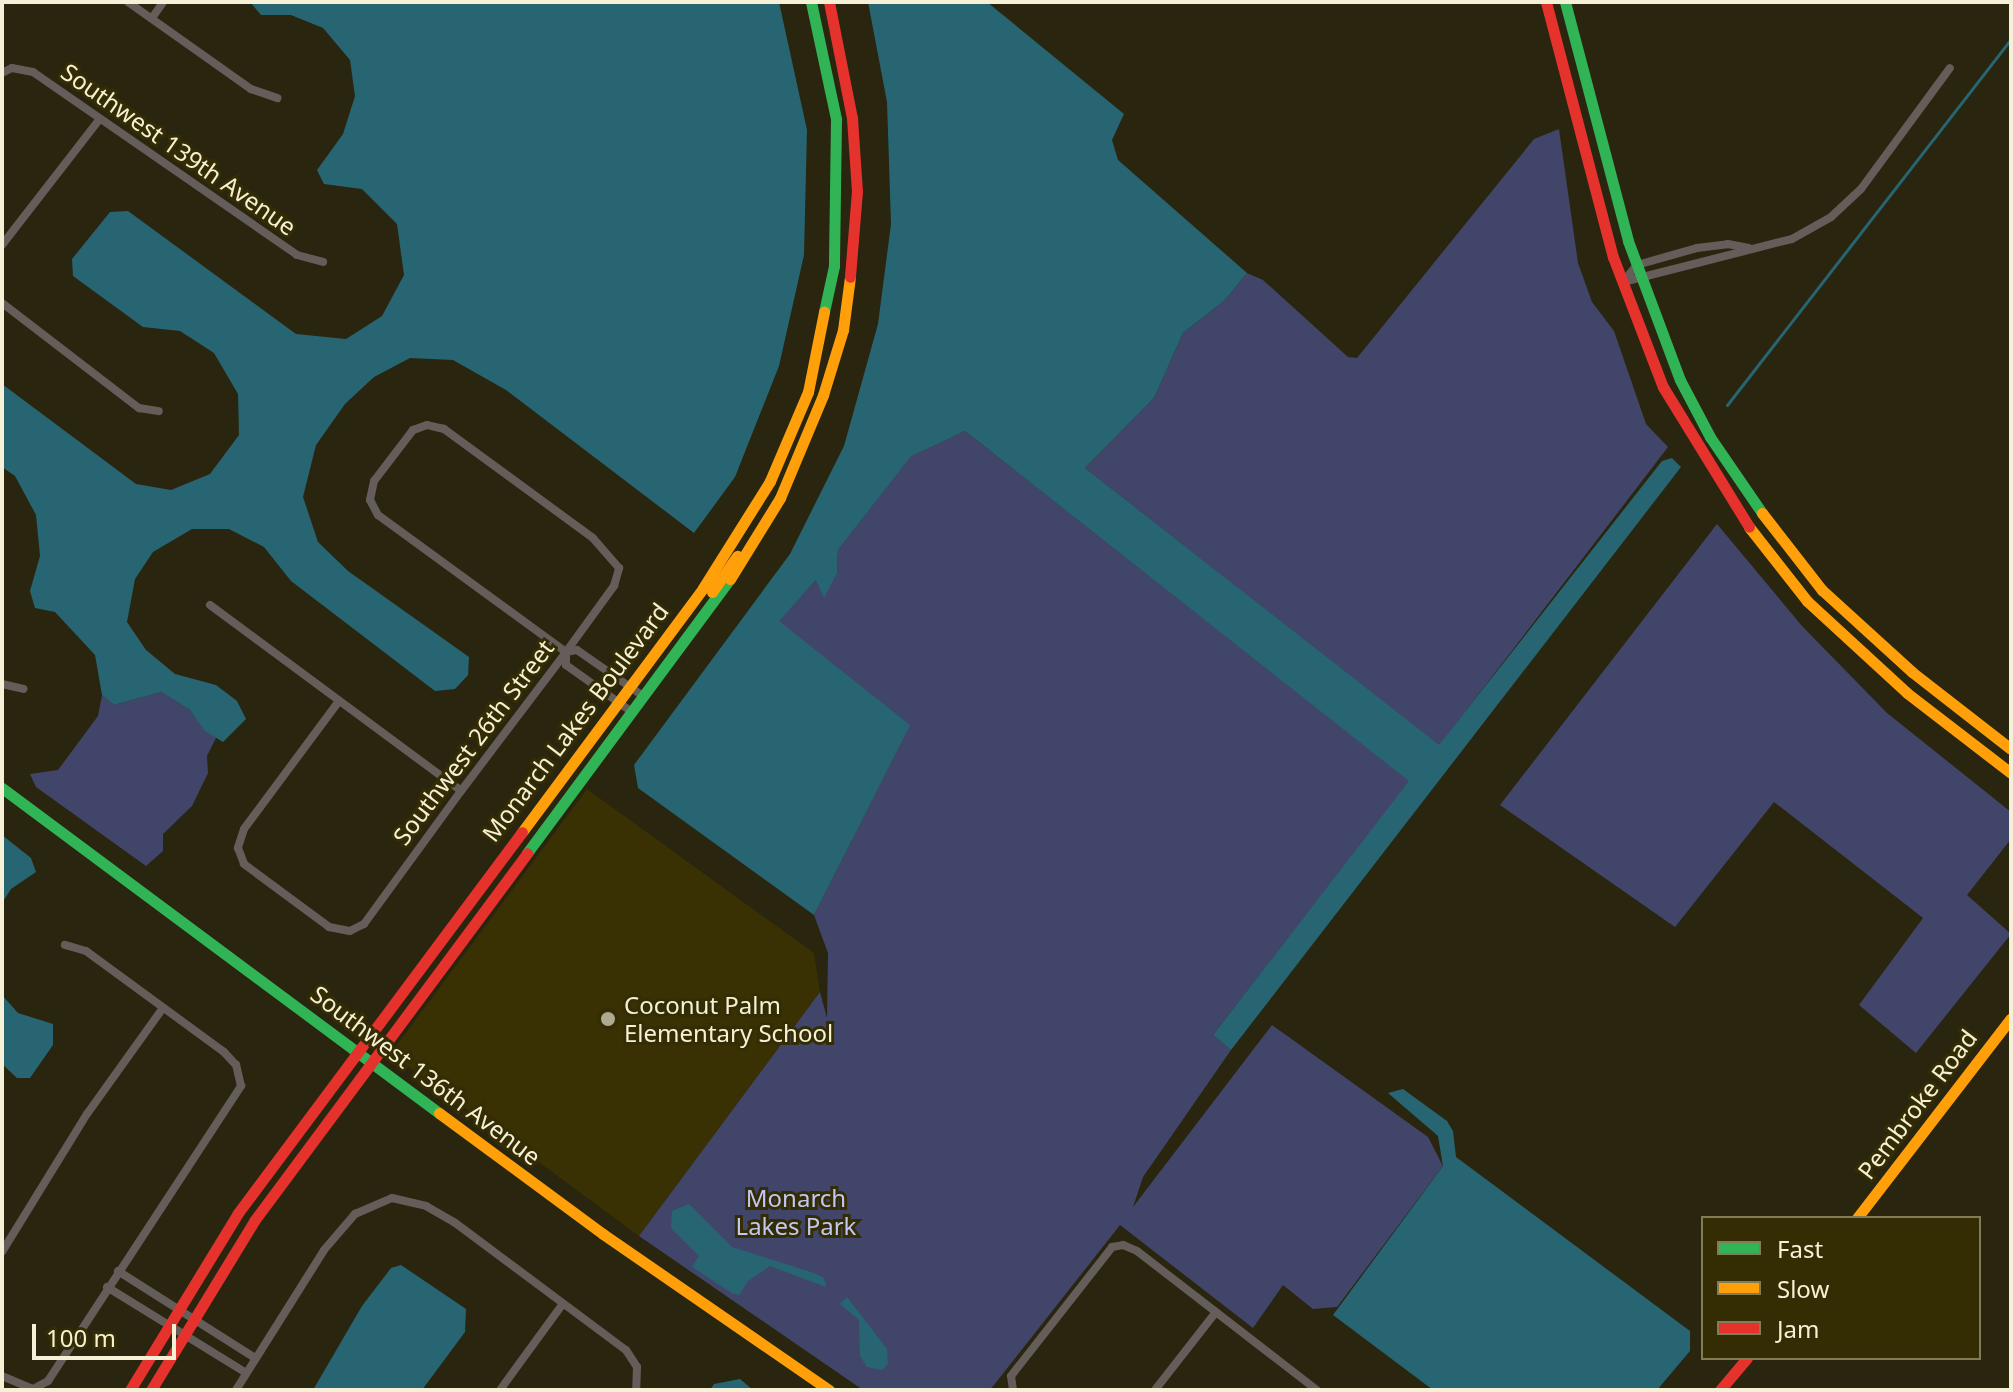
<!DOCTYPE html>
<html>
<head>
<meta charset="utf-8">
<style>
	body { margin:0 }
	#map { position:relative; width:2013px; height:1392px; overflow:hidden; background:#29250f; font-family:"Noto Sans",sans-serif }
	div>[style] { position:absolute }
	.built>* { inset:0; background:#393103 }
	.green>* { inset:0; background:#41456a }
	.water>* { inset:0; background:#276573 }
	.stream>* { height:3px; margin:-1.5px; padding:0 1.5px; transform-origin:1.5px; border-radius:1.5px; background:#276573 }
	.street>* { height:8px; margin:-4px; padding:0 4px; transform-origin:4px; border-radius:4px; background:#645d5a }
	.fast>* { height:11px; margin:-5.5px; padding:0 5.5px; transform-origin:5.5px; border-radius:5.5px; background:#30b455 }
	.slow>* { height:11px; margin:-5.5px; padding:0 5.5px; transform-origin:5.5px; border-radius:5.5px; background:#ff9f0a }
	.jam>* { height:11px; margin:-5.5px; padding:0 5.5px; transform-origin:5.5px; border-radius:5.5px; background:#e5322d }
	.dots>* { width:22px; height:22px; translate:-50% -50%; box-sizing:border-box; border:4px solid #342d04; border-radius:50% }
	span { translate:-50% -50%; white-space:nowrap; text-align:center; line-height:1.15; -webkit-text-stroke:6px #342d04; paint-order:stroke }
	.street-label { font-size:24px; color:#f6f1d6 }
	.poi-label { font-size:24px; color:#f6f1d6 }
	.left { translate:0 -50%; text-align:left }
	.park-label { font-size:24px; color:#c1c7f2 }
	.frame { position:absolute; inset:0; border:4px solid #f6f1d6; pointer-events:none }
	.legend { position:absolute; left:1701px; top:1216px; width:280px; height:144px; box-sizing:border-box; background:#342d04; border:2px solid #827b58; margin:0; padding:10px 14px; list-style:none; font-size:24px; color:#f6f1d6 }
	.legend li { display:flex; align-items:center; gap:16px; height:40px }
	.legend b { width:40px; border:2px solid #827b58 }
	.scale { position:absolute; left:32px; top:1324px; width:144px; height:36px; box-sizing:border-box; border:4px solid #f6f1d6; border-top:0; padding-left:10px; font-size:24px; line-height:28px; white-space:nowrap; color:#f6f1d6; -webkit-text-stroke:6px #342d04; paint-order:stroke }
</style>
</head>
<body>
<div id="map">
	<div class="built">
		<div style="clip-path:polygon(587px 789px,814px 953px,820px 992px,639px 1236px,400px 1060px,397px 1045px)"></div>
	</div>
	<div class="green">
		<div style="clip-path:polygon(1559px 129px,1578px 263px,1592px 302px,1614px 331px,1646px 424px,1668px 447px,1439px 746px,1085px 468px,1154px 398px,1183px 333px,1224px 301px,1247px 273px,1263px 280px,1348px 357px,1357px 358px,1534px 139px)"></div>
		<div style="clip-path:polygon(965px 431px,1410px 781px,1213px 1035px,1231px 1050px,1143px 1177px,1133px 1207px,1272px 1025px,1428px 1137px,1443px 1166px,1337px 1307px,1313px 1309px,1283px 1285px,1253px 1328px,1120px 1225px,990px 1390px,863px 1390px,639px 1236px,820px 992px,827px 1018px,828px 953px,814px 915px,909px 725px,778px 621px,817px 579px,837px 573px,838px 550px,911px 455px)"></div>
		<div style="clip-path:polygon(1717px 524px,1802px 626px,1887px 713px,2011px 812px,2011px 839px,1967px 895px,2011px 934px,1916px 1053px,1859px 1005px,1923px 918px,1774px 802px,1675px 927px,1500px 805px)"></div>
		<div style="clip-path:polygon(161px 692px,190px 710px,216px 738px,207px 756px,208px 773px,192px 806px,163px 834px,163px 851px,146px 866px,36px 787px,30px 774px,58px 770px,98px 716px,102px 695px,114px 705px)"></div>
	</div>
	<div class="water">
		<div style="clip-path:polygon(250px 2px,779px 2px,807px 130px,804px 255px,779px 366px,735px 477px,694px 533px,506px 390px,453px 360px,410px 358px,374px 377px,345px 404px,316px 445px,303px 497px,318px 542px,348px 571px,469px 657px,468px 675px,455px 689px,435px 691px,291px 581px,264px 547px,229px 529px,192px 529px,153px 552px,135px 579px,127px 622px,146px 650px,175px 674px,216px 685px,237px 701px,246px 719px,223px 742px,205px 731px,190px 710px,161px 692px,114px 705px,102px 695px,95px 655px,55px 612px,35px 608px,30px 591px,40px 556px,36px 515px,15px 476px,2px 467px,2px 384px,136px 484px,171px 490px,210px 474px,239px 435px,238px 394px,214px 353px,180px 331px,143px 327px,73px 276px,72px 259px,110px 212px,128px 211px,296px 334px,346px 339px,382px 316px,404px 275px,397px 224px,362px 189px,324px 184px,317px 170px,343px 134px,355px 96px,350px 60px,323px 28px,291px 15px,261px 15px)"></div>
		<div style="clip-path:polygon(868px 2px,987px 2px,1124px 114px,1112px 140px,1118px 160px,1247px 273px,1224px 301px,1183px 333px,1154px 398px,1085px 468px,1439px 745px,1662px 461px,1672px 458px,1681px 467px,1231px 1050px,1213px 1035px,1409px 781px,965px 431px,911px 456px,838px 550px,837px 573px,824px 598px,816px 580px,779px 621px,910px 725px,814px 915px,638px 788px,634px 765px,790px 554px,844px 446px,878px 324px,891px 224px,887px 102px)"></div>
		<div style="clip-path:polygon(2px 835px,31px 858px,36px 872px,11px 889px,2px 903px)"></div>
		<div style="clip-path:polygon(2px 995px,18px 1013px,53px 1024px,53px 1045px,30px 1078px,17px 1078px,2px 1064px)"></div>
		<div style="clip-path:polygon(1403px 1089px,1447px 1121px,1453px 1131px,1456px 1157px,1690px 1331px,1690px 1351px,1657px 1390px,1433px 1390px,1333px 1315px,1443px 1166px,1438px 1136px,1388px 1093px)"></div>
		<div style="clip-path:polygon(689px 1204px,732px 1247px,814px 1273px,824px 1278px,826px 1287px,770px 1266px,748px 1281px,739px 1295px,732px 1293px,692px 1267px,699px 1256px,671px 1228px,672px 1211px)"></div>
		<div style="clip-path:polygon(401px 1265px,466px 1309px,465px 1332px,422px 1390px,313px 1390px,362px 1306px,391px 1268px)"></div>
		<div style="clip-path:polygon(847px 1297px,887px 1349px,888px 1364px,882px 1370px,867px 1367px,860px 1356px,859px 1320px,840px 1304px)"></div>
		<div style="clip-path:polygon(740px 1379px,753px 1390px,710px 1390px,714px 1384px)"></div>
	</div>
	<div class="stream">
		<div style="left:1727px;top:405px;width:463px;rotate:-52.2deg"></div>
	</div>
	<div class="street">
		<div style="left:128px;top:2px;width:151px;rotate:35.3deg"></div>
		<div style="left:251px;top:89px;width:28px;rotate:19deg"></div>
		<div style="left:152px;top:18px;width:19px;rotate:-55deg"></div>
		<div style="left:2px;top:73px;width:11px;rotate:-27deg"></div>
		<div style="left:12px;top:68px;width:21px;rotate:11deg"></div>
		<div style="left:33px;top:72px;width:321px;rotate:34.7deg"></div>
		<div style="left:297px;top:255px;width:27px;rotate:15deg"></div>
		<div style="left:2px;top:245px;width:158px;rotate:-52.2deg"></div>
		<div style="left:1623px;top:282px;width:174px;rotate:-14.3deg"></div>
		<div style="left:1792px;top:239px;width:45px;rotate:-29.4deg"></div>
		<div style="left:1831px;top:217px;width:41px;rotate:-43deg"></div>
		<div style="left:1861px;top:189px;width:150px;rotate:-53.7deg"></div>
		<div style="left:1623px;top:282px;width:22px;rotate:-51deg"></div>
		<div style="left:1637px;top:265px;width:62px;rotate:-15.8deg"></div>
		<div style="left:1697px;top:248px;width:31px;rotate:-7deg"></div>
		<div style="left:1728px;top:244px;width:21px;rotate:11deg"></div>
		<div style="left:2px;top:303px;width:173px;rotate:37.5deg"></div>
		<div style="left:139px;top:408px;width:20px;rotate:9deg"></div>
		<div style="left:210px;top:605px;width:312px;rotate:36.5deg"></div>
		<div style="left:566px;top:652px;width:13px;rotate:90deg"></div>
		<div style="left:566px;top:665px;width:81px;rotate:35.5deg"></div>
		<div style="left:2px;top:684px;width:22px;rotate:13deg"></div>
		<div style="left:339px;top:701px;width:159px;rotate:126.6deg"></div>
		<div style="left:244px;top:829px;width:20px;rotate:108deg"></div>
		<div style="left:238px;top:848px;width:17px;rotate:69deg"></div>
		<div style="left:244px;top:864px;width:106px;rotate:36.5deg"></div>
		<div style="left:329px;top:927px;width:21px;rotate:11deg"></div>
		<div style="left:350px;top:931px;width:16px;rotate:-27deg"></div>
		<div style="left:364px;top:924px;width:165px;rotate:-53.9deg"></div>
		<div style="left:461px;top:791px;width:174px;rotate:-52.9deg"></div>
		<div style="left:566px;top:652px;width:82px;rotate:-54deg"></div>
		<div style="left:614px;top:586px;width:19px;rotate:-74deg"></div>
		<div style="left:619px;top:568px;width:40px;rotate:-131deg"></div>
		<div style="left:593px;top:538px;width:185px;rotate:-143.8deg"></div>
		<div style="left:444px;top:429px;width:17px;rotate:-167deg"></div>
		<div style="left:427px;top:425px;width:15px;rotate:160deg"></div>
		<div style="left:413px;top:430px;width:64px;rotate:127.4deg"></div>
		<div style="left:374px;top:481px;width:19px;rotate:102deg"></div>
		<div style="left:370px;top:500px;width:17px;rotate:62deg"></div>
		<div style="left:378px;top:515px;width:233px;rotate:36.1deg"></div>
		<div style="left:566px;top:652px;width:11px;rotate:-10deg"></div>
		<div style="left:577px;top:650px;width:80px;rotate:34.9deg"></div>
		<div style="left:2px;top:1252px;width:162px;rotate:-58.4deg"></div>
		<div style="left:87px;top:1114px;width:130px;rotate:-54.4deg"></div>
		<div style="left:118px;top:1271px;width:162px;rotate:32.4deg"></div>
		<div style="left:107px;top:1287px;width:163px;rotate:31.7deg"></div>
		<div style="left:2px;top:1376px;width:34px;rotate:23deg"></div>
		<div style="left:33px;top:1389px;width:17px;rotate:-28deg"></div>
		<div style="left:48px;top:1381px;width:353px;rotate:-56.8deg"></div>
		<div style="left:241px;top:1086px;width:22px;rotate:-103deg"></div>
		<div style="left:236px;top:1065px;width:18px;rotate:-133deg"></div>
		<div style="left:224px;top:1052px;width:171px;rotate:-143.8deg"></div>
		<div style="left:86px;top:951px;width:22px;rotate:-164deg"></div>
		<div style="left:236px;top:1390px;width:165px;rotate:-57.8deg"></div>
		<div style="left:324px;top:1250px;width:48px;rotate:-49.3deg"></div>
		<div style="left:355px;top:1214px;width:40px;rotate:-23.4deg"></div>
		<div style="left:392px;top:1198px;width:35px;rotate:13deg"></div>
		<div style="left:426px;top:1206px;width:32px;rotate:30deg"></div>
		<div style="left:454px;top:1222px;width:214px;rotate:36.7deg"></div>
		<div style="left:626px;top:1350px;width:20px;rotate:57deg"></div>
		<div style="left:637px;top:1367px;width:23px;rotate:92deg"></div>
		<div style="left:500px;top:1390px;width:105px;rotate:-53.9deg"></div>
		<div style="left:1013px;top:1390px;width:14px;rotate:-98deg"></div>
		<div style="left:1011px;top:1376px;width:164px;rotate:-51.9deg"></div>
		<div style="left:1112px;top:1247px;width:11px;rotate:-10deg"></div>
		<div style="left:1123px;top:1245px;width:15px;rotate:23deg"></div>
		<div style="left:1137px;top:1251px;width:227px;rotate:37.7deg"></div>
		<div style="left:1155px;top:1390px;width:99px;rotate:-52deg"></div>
	</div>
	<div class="fast">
		<div style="left:811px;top:2px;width:120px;rotate:77.9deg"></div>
		<div style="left:836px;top:119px;width:147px;rotate:90.8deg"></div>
		<div style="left:834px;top:266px;width:47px;rotate:102.3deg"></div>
		<div style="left:1565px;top:2px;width:247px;rotate:75.2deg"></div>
		<div style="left:1628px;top:241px;width:148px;rotate:69.5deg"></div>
		<div style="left:1680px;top:380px;width:64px;rotate:62.2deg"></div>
		<div style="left:1710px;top:437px;width:92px;rotate:55.6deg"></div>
		<div style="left:2px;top:788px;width:545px;rotate:36.64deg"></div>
		<div style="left:527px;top:853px;width:341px;rotate:-53.5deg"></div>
	</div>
	<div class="slow">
		<div style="left:1762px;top:513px;width:98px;rotate:52.1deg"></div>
		<div style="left:1822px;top:590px;width:122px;rotate:42.3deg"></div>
		<div style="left:1912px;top:672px;width:125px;rotate:37.9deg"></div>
		<div style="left:1749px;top:527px;width:94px;rotate:51.9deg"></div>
		<div style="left:1807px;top:601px;width:136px;rotate:42.6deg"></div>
		<div style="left:1907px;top:693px;width:131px;rotate:37.6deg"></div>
		<div style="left:730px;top:579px;width:95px;rotate:-58.3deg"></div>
		<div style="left:780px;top:498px;width:112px;rotate:-67.3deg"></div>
		<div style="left:823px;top:395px;width:68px;rotate:-72.9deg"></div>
		<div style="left:843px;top:330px;width:53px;rotate:-82.5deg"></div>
		<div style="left:712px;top:592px;width:44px;rotate:-55.2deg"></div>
		<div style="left:522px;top:832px;width:304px;rotate:-53.4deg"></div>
		<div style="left:703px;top:588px;width:126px;rotate:-57.9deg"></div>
		<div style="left:770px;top:481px;width:97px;rotate:-66.9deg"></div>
		<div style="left:808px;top:392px;width:82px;rotate:-78.7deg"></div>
		<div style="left:439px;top:1113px;width:204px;rotate:36.4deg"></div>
		<div style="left:603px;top:1234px;width:275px;rotate:34.6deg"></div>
		<div style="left:1857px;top:1218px;width:252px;rotate:-52.4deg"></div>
	</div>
	<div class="jam">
		<div style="left:829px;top:2px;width:118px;rotate:78.8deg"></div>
		<div style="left:852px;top:118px;width:73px;rotate:86.1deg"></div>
		<div style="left:857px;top:191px;width:86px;rotate:94.7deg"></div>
		<div style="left:1546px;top:2px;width:264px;rotate:75.3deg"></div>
		<div style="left:1613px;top:257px;width:139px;rotate:69deg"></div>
		<div style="left:1663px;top:387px;width:164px;rotate:58.4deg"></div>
		<div style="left:130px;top:1390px;width:207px;rotate:-58.6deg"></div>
		<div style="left:238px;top:1213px;width:475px;rotate:-53.3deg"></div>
		<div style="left:151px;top:1390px;width:198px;rotate:-58.6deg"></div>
		<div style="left:254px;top:1221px;width:458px;rotate:-53.4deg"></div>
		<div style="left:1720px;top:1390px;width:42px;rotate:-49.8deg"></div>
	</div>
	<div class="dots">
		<div style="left:608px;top:1019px;background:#aeaa90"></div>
	</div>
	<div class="street-label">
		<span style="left:179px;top:149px;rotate:35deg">Southwest 139th Avenue</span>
		<span style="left:575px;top:722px;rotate:-53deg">Monarch Lakes Boulevard</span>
		<span style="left:473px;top:742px;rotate:-53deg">Southwest 26th Street</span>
		<span style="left:426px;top:1075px;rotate:37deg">Southwest 136th Avenue</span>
		<span style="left:1917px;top:1104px;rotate:-53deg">Pembroke Road</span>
	</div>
	<div class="poi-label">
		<span class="left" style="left:624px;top:1019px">Coconut Palm<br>Elementary School</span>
	</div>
	<div class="park-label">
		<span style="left:796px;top:1212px">Monarch<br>Lakes Park</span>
	</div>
	<div class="frame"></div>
	<ul class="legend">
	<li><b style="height:10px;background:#30b455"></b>Fast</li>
	<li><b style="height:10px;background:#ff9f0a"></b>Slow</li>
	<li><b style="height:10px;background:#e5322d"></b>Jam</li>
	</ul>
	<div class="scale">100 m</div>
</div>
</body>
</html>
